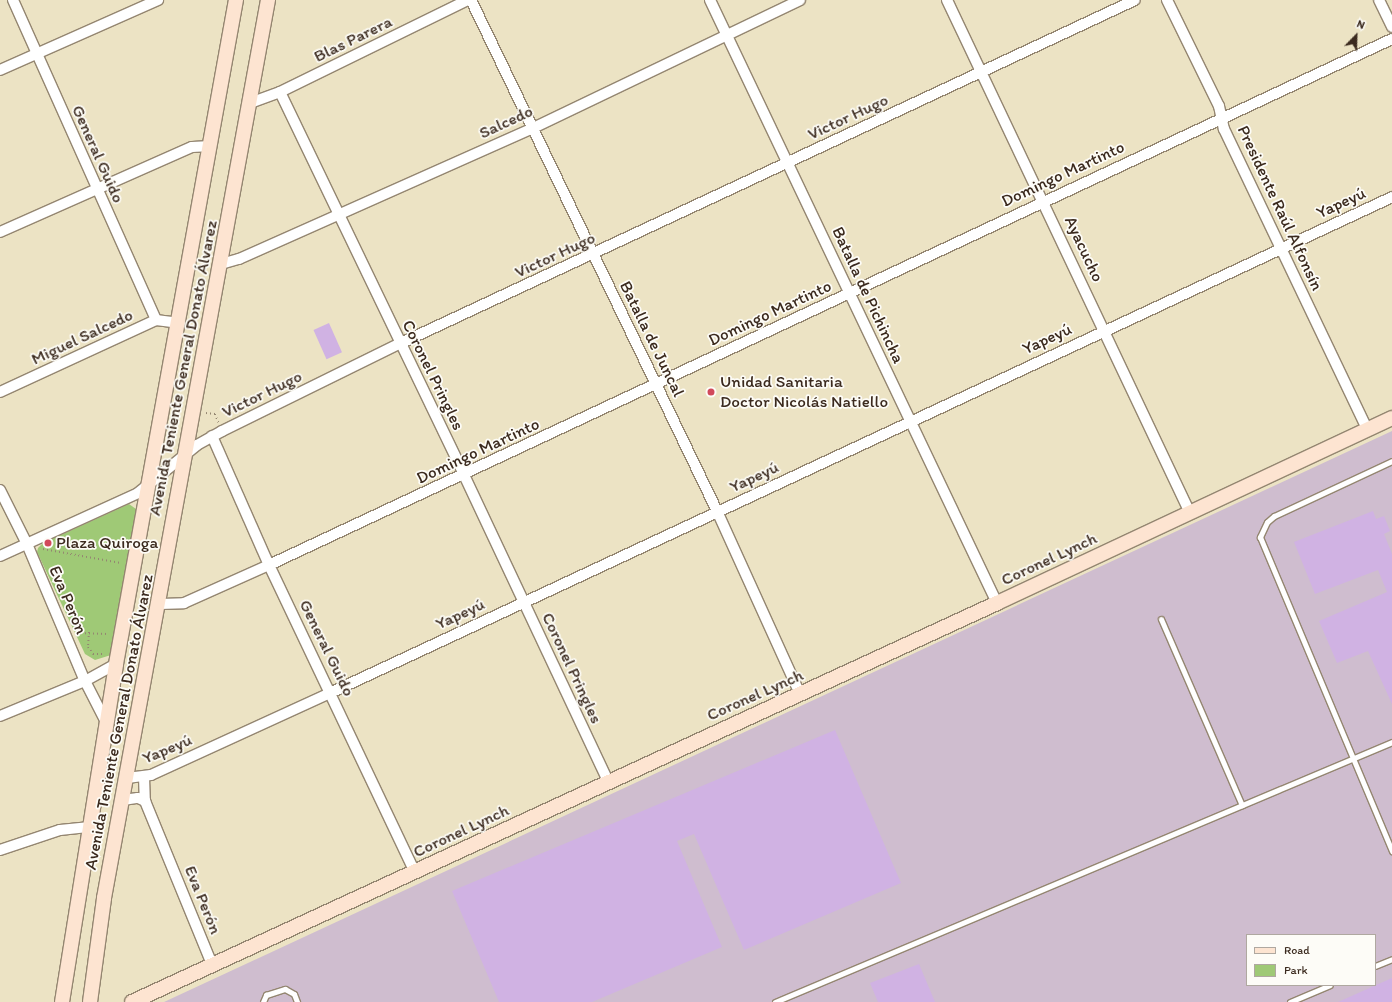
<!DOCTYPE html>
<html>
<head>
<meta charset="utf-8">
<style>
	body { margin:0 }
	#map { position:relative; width:1392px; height:1002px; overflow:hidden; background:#ece3c4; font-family:Itim,sans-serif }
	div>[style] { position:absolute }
	.industrial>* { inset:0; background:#cfbdcf }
	.green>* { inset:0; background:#9fc976 }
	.building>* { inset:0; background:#d0b2e3; transform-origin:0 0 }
	.path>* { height:2px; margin-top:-1px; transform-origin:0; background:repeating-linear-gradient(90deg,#948671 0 1px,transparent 0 4px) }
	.roads { filter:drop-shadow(1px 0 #948671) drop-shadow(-1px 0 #948671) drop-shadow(0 1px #948671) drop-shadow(0 -1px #948671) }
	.service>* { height:5px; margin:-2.5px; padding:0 2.5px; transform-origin:2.5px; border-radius:2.5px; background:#fff }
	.minor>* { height:10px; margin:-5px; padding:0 5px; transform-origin:5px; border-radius:5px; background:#fff }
	.secondary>* { height:14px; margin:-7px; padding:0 7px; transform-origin:7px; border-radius:7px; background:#fde4d1 }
	.dots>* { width:11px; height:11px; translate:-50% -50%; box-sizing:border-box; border:2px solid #fdfcf7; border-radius:50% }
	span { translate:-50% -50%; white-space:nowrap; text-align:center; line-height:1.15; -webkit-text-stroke:3.5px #fdfcf7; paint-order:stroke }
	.street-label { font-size:17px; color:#3b2a1e }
	.poi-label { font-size:17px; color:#3b2a1e }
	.left { translate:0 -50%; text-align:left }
	.legend { position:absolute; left:1246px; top:934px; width:130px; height:52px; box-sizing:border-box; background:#fdfcf7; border:1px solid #afa8a0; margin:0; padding:5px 7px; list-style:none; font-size:12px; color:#3b2a1e }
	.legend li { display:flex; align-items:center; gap:8px; height:20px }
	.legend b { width:20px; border:1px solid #afa8a0 }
	.north { position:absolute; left:1336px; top:16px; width:40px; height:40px; -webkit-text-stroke:3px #fdfcf7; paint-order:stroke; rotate:23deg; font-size:11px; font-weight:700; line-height:16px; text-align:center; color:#3b2a1e }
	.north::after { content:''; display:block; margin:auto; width:14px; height:18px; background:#3b2a1e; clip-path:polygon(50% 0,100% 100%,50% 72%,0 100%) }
</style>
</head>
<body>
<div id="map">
	<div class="industrial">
		<div style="clip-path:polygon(evenodd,1392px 431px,1392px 1002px,164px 1002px,706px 750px,1392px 431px,1247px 935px,1375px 935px,1375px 985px,1247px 985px,1247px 935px)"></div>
	</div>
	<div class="green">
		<div style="clip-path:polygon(129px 504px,136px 509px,136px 513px,111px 655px,95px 660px,85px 654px,37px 552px,38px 548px,43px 543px)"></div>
	</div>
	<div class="building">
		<div style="left:329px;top:323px;width:32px;height:17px;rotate:66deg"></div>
		<div style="clip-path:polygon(1373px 511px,1376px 519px,1384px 516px,1390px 531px,1384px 534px,1392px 554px,1392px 704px,1368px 651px,1337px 663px,1319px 621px,1387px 592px,1378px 570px,1315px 594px,1294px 542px)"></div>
		<div style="clip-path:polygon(835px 730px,901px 883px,744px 950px,694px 834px,677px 841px,722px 947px,592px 1002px,499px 1002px,452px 891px)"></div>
		<div style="clip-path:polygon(919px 964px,935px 1002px,878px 1002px,870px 983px)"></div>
		<div style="clip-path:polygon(1392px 978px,1392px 1002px,1338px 1002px)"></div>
	</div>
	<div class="path">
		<div style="left:206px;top:413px;width:9px;rotate:6deg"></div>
		<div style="left:215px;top:414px;width:9px;rotate:69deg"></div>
		<div style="left:43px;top:549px;width:79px;rotate:10.2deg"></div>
		<div style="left:89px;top:632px;width:15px;rotate:94deg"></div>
		<div style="left:88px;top:647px;width:9px;rotate:54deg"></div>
		<div style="left:93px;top:654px;width:11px"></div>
		<div style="left:77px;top:633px;width:31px;rotate:2deg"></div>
	</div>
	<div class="roads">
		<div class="service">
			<div style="left:1392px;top:461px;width:130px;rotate:155deg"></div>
			<div style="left:1274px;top:516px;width:9px;rotate:139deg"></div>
			<div style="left:1267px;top:522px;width:17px;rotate:115deg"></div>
			<div style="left:1260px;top:537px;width:341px;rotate:67.2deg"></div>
			<div style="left:1161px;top:619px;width:203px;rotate:66.5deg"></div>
			<div style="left:1375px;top:966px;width:18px;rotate:-22deg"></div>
			<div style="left:263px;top:1002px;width:8px;rotate:-67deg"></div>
			<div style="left:266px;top:995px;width:20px;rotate:-18deg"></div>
			<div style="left:285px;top:989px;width:10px;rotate:29deg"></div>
			<div style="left:294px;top:994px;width:9px;rotate:69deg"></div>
			<div style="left:775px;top:1002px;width:670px;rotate:-22.85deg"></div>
			<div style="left:1290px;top:1002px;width:43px;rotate:-23deg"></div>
		</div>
		<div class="minor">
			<div style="left:13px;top:0;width:350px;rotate:65.9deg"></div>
			<div style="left:471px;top:0;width:567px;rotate:64.29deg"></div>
			<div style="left:717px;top:511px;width:201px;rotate:65.6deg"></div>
			<div style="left:710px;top:0;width:668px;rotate:64.55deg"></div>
			<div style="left:947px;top:0;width:568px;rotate:64.65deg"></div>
			<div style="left:1167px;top:0;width:118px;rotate:63.9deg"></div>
			<div style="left:1219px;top:106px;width:24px;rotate:78deg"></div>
			<div style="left:1224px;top:129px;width:332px;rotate:64.5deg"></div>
			<div style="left:1379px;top:0;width:30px;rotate:64deg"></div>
			<div style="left:0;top:70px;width:173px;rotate:-23.9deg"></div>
			<div style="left:280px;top:92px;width:425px;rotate:64.3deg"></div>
			<div style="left:464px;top:475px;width:338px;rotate:64.8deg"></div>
			<div style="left:250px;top:103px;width:32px;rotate:-20deg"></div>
			<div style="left:280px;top:92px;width:209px;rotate:-26.1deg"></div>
			<div style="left:0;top:232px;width:210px;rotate:-23.9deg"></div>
			<div style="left:192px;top:147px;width:19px;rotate:-3deg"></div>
			<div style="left:221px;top:264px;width:19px;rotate:-16deg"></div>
			<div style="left:239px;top:259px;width:322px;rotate:-24deg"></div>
			<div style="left:533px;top:128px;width:296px;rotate:-25.6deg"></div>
			<div style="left:0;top:392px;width:172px;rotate:-24.8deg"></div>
			<div style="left:156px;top:320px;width:24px;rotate:7deg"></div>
			<div style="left:212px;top:436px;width:141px;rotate:66.2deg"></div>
			<div style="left:269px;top:565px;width:340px;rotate:64.6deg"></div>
			<div style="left:0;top:490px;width:60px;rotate:63.4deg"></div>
			<div style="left:27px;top:544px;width:149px;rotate:67.1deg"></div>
			<div style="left:85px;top:681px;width:46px;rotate:62.9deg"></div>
			<div style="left:0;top:556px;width:152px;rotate:-24.5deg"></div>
			<div style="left:138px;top:493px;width:76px;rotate:-39.1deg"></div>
			<div style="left:197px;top:445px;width:29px;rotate:-29deg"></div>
			<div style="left:222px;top:431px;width:197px;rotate:-26.2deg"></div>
			<div style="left:399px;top:344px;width:812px;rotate:-25.05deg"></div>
			<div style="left:160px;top:604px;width:24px;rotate:-2deg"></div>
			<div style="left:184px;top:603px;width:93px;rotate:-24.1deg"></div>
			<div style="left:269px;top:565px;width:1240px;rotate:-25.1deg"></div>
			<div style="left:0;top:716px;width:92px;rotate:-22.4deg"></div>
			<div style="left:85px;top:681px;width:35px;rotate:-29deg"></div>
			<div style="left:144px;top:777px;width:24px;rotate:88deg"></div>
			<div style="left:145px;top:801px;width:179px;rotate:67.7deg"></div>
			<div style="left:127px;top:778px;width:24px;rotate:-7deg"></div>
			<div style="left:151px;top:775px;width:197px;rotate:-24.6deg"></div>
			<div style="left:330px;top:693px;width:1172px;rotate:-25.03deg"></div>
			<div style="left:123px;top:800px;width:15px;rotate:-8deg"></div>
			<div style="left:138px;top:798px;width:8px;rotate:23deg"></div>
			<div style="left:0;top:850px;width:63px;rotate:-18.4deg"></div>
			<div style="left:60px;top:830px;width:30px;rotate:-6deg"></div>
		</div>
		<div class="secondary">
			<div style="left:62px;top:1002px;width:342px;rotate:-80.9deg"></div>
			<div style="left:116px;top:664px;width:675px;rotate:-79.76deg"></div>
			<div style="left:90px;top:1002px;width:105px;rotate:-82.3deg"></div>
			<div style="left:104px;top:898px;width:913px;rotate:-79.65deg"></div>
			<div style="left:132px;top:1002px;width:953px;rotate:-24.76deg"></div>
			<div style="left:997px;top:603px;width:436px;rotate:-25.1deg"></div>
		</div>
	</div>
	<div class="dots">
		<div style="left:711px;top:392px;background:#d1495b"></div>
		<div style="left:48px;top:543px;background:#d1495b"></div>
	</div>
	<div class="street-label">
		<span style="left:353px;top:39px;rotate:-26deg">Blas Parera</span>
		<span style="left:848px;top:117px;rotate:-25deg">Victor Hugo</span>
		<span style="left:506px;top:122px;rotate:-25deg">Salcedo</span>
		<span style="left:98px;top:154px;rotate:66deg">General Guido</span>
		<span style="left:1063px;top:174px;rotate:-25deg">Domingo Martinto</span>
		<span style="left:1341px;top:203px;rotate:-25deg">Yapeyú</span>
		<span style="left:1280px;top:208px;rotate:65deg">Presidente Raúl Alfonsín</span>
		<span style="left:1084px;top:249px;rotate:65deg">Ayacucho</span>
		<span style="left:555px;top:255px;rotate:-25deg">Victor Hugo</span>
		<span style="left:868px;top:295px;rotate:65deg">Batalla de Pichincha</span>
		<span style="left:770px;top:313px;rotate:-25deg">Domingo Martinto</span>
		<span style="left:82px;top:337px;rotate:-25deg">Miguel Salcedo</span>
		<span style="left:652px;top:339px;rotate:64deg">Batalla de Juncal</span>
		<span style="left:1047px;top:339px;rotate:-25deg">Yapeyú</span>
		<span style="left:183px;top:368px;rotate:-79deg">Avenida Teniente General Donato Álvarez</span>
		<span style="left:433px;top:375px;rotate:64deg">Coronel Pringles</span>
		<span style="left:262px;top:394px;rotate:-26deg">Victor Hugo</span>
		<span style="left:478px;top:451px;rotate:-25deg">Domingo Martinto</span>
		<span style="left:754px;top:477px;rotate:-25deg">Yapeyú</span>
		<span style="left:1049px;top:559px;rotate:-25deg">Coronel Lynch</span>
		<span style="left:68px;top:600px;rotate:67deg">Eva Perón</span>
		<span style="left:460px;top:614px;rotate:-25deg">Yapeyú</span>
		<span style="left:327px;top:648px;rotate:64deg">General Guido</span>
		<span style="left:572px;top:668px;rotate:65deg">Coronel Pringles</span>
		<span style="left:755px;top:695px;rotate:-24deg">Coronel Lynch</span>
		<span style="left:119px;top:722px;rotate:-79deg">Avenida Teniente General Donato Álvarez</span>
		<span style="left:167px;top:749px;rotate:-23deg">Yapeyú</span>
		<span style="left:461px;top:831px;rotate:-25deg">Coronel Lynch</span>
		<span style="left:203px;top:900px;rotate:68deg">Eva Perón</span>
	</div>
	<div class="poi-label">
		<span class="left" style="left:720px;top:392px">Unidad Sanitaria<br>Doctor Nicolás Natiello</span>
		<span class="left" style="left:56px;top:543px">Plaza Quiroga</span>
	</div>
	<ul class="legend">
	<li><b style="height:5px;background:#fde4d1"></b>Road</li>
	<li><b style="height:11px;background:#9fc976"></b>Park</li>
	</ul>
	<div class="north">N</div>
</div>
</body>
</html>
